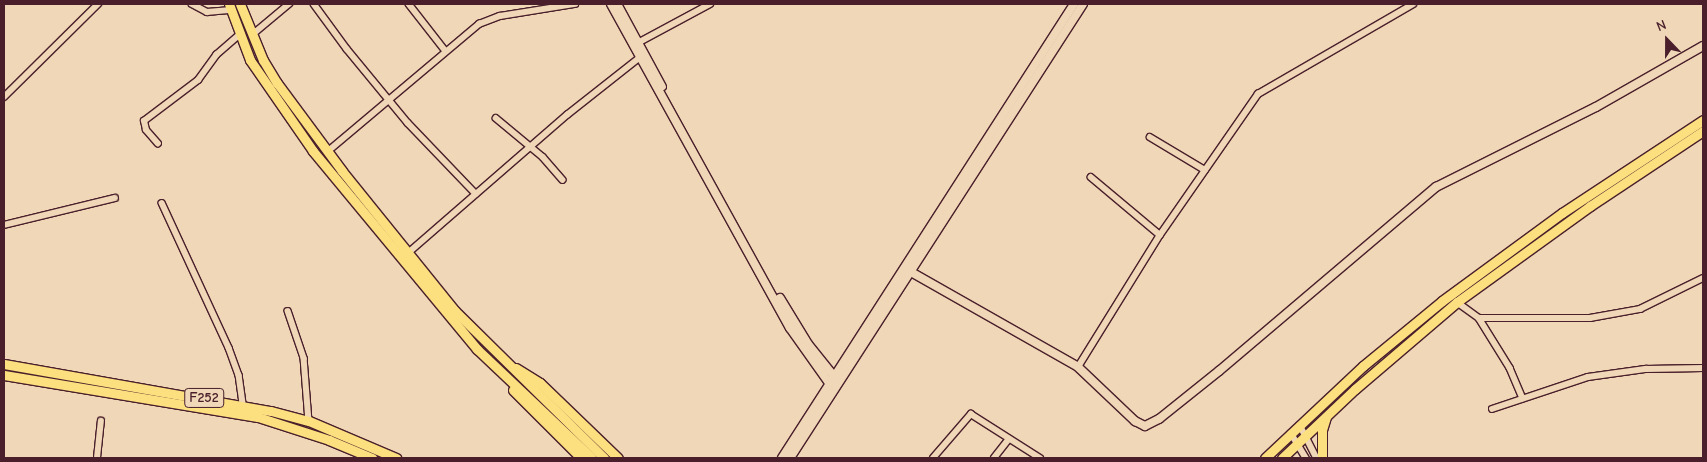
<!DOCTYPE html>
<html>
<head>
<meta charset="utf-8">
<style>
	body { margin:0 }
	#map { position:relative; width:1707px; height:462px; overflow:hidden; background:#efd7b7; font-family:"Comic Neue",sans-serif }
	div>[style] { position:absolute }
	.roads { filter:drop-shadow(1px 0 #4a1f2b) drop-shadow(-1px 0 #4a1f2b) drop-shadow(0 1px #4a1f2b) drop-shadow(0 -1px #4a1f2b) }
	.street>* { height:5.5px; margin:-2.75px; padding:0 2.75px; transform-origin:2.75px; border-radius:2.75px; background:#efd7b7 }
	.secondary>* { height:8px; margin:-4px; padding:0 4px; transform-origin:4px; border-radius:4px; background:#efd7b7 }
	.primary>* { height:9px; margin:-4.5px; padding:0 4.5px; transform-origin:4.5px; border-radius:4.5px; background:#fce080 }
	span { translate:-50% -50%; white-space:nowrap; text-align:center; line-height:1.15; -webkit-text-stroke:4px #efd7b7; paint-order:stroke }
	.shield-label span { padding:1px 4px; background:#efd7b7; border:1px solid; border-radius:4px; -webkit-text-stroke-width:0 }
	.shield-label { font-size:14px; color:#4a1f2b; font-weight:700 }
	.frame { position:absolute; inset:0; border:5px solid #4a1f2b; pointer-events:none }
	.north { position:absolute; left:1642px; top:15px; width:50px; height:50px; -webkit-text-stroke:4px #efd7b7; paint-order:stroke; rotate:338deg; font-size:14px; font-weight:700; line-height:20px; text-align:center; color:#4a1f2b }
	.north::after { content:''; display:block; margin:auto; width:18px; height:22px; background:#4a1f2b; clip-path:polygon(50% 0,100% 100%,50% 72%,0 100%) }
</style>
</head>
<body>
<div id="map">
	<div class="roads">
		<div class="street">
			<div style="left:192px;top:4px;width:17px;rotate:28deg"></div>
			<div style="left:207px;top:12px;width:24px;rotate:-5deg"></div>
			<div style="left:314px;top:4px;width:56px;rotate:53.7deg"></div>
			<div style="left:347px;top:49px;width:96px;rotate:50.5deg"></div>
			<div style="left:408px;top:123px;width:98px;rotate:46.2deg"></div>
			<div style="left:409px;top:4px;width:58px;rotate:52deg"></div>
			<div style="left:253px;top:34px;width:47px;rotate:-39.8deg"></div>
			<div style="left:636px;top:44px;width:84px;rotate:-28.4deg"></div>
			<div style="left:4px;top:97px;width:132px;rotate:-44.7deg"></div>
			<div style="left:496px;top:118px;width:61px;rotate:39.7deg"></div>
			<div style="left:543px;top:157px;width:30px;rotate:49deg"></div>
			<div style="left:1150px;top:137px;width:64px;rotate:31deg"></div>
			<div style="left:158px;top:144px;width:18px;rotate:-131deg"></div>
			<div style="left:146px;top:130px;width:9px;rotate:-103deg"></div>
			<div style="left:144px;top:121px;width:68px;rotate:-37.2deg"></div>
			<div style="left:198px;top:80px;width:31px;rotate:-54deg"></div>
			<div style="left:216px;top:55px;width:33px;rotate:-41deg"></div>
			<div style="left:327px;top:152px;width:199px;rotate:-40.1deg"></div>
			<div style="left:479px;top:24px;width:22px;rotate:-21deg"></div>
			<div style="left:500px;top:16px;width:76px;rotate:-9.1deg"></div>
			<div style="left:1091px;top:177px;width:90px;rotate:40deg"></div>
			<div style="left:162px;top:203px;width:160px;rotate:65.2deg"></div>
			<div style="left:229px;top:348px;width:29px;rotate:70deg"></div>
			<div style="left:239px;top:375px;width:30px;rotate:82deg"></div>
			<div style="left:4px;top:225px;width:114px;rotate:-13.7deg"></div>
			<div style="left:408px;top:253px;width:211px;rotate:-41deg"></div>
			<div style="left:567px;top:115px;width:97px;rotate:-38.3deg"></div>
			<div style="left:1457px;top:302px;width:27px;rotate:36deg"></div>
			<div style="left:1479px;top:318px;width:111px"></div>
			<div style="left:1590px;top:318px;width:51px;rotate:-10.2deg"></div>
			<div style="left:1640px;top:309px;width:70px;rotate:-26.2deg"></div>
			<div style="left:288px;top:311px;width:50px;rotate:71.2deg"></div>
			<div style="left:304px;top:358px;width:63px;rotate:85.5deg"></div>
			<div style="left:1479px;top:318px;width:59px;rotate:58.2deg"></div>
			<div style="left:1510px;top:368px;width:33px;rotate:67deg"></div>
			<div style="left:1078px;top:367px;width:155px;rotate:-58.2deg"></div>
			<div style="left:1160px;top:235px;width:172px;rotate:-55.2deg"></div>
			<div style="left:1258px;top:94px;width:179px;rotate:-30.1deg"></div>
			<div style="left:1492px;top:409px;width:101px;rotate:-18.4deg"></div>
			<div style="left:1588px;top:377px;width:59px;rotate:-7.9deg"></div>
			<div style="left:1646px;top:369px;width:57px;rotate:-1deg"></div>
			<div style="left:1300px;top:425px;width:37px;rotate:63deg"></div>
			<div style="left:1291px;top:433px;width:29px;rotate:59deg"></div>
			<div style="left:97px;top:458px;width:37px;rotate:-84deg"></div>
			<div style="left:933px;top:458px;width:58px;rotate:-49.2deg"></div>
			<div style="left:971px;top:414px;width:82px;rotate:32.5deg"></div>
			<div style="left:994px;top:458px;width:24px;rotate:-52deg"></div>
		</div>
		<div class="secondary">
			<div style="left:611px;top:4px;width:370px;rotate:61.1deg"></div>
			<div style="left:790px;top:328px;width:72px;rotate:54.6deg"></div>
			<div style="left:617px;top:4px;width:94px;rotate:61.5deg"></div>
			<div style="left:911px;top:272px;width:192px;rotate:29.6deg"></div>
			<div style="left:1078px;top:367px;width:79px;rotate:43.5deg"></div>
			<div style="left:1135px;top:421px;width:11px;rotate:27deg"></div>
			<div style="left:1145px;top:426px;width:16px;rotate:-27deg"></div>
			<div style="left:1159px;top:419px;width:77px;rotate:-38.7deg"></div>
			<div style="left:1219px;top:371px;width:285px;rotate:-40.3deg"></div>
			<div style="left:1436px;top:187px;width:179px;rotate:-26.6deg"></div>
			<div style="left:1596px;top:107px;width:123px;rotate:-29.7deg"></div>
			<div style="left:780px;top:298px;width:54px;rotate:58.7deg"></div>
			<div style="left:808px;top:344px;width:45px;rotate:51.3deg"></div>
			<div style="left:782px;top:458px;width:540px;rotate:-57.25deg"></div>
			<div style="left:790px;top:458px;width:540px;rotate:-57.16deg"></div>
		</div>
		<div class="primary">
			<div style="left:229px;top:4px;width:60px;rotate:69.4deg"></div>
			<div style="left:250px;top:60px;width:111px;rotate:55.3deg"></div>
			<div style="left:313px;top:151px;width:257px;rotate:50.4deg"></div>
			<div style="left:477px;top:349px;width:158px;rotate:43.5deg"></div>
			<div style="left:240px;top:4px;width:61px;rotate:67.7deg"></div>
			<div style="left:263px;top:60px;width:27px;rotate:59deg"></div>
			<div style="left:277px;top:83px;width:109px;rotate:53.5deg"></div>
			<div style="left:342px;top:171px;width:179px;rotate:51.1deg"></div>
			<div style="left:454px;top:310px;width:211px;rotate:44.6deg"></div>
			<div style="left:4px;top:364px;width:271px;rotate:10deg"></div>
			<div style="left:271px;top:411px;width:39px;rotate:15deg"></div>
			<div style="left:309px;top:421px;width:95px;rotate:23deg"></div>
			<div style="left:516px;top:368px;width:28px;rotate:32deg"></div>
			<div style="left:540px;top:383px;width:108px;rotate:43.9deg"></div>
			<div style="left:4px;top:375px;width:257px;rotate:9.4deg"></div>
			<div style="left:258px;top:417px;width:75px;rotate:17.9deg"></div>
			<div style="left:329px;top:440px;width:47px;rotate:22.7deg"></div>
			<div style="left:513px;top:390px;width:96px;rotate:45deg"></div>
			<div style="left:1265px;top:458px;width:134px;rotate:-43.2deg"></div>
			<div style="left:1363px;top:366px;width:102px;rotate:-39.4deg"></div>
			<div style="left:1442px;top:301px;width:149px;rotate:-36.3deg"></div>
			<div style="left:1562px;top:213px;width:169px;rotate:-33.4deg"></div>
			<div style="left:1282px;top:458px;width:100px;rotate:-43.4deg"></div>
			<div style="left:1355px;top:389px;width:134px;rotate:-40.5deg"></div>
			<div style="left:1457px;top:302px;width:164px;rotate:-35.8deg"></div>
			<div style="left:1590px;top:206px;width:136px;rotate:-33.6deg"></div>
			<div style="left:1322px;top:458px;width:28px;rotate:-90deg"></div>
			<div style="left:1322px;top:430px;width:14px;rotate:-73deg"></div>
		</div>
	</div>
	<div class="shield-label">
		<span style="left:204px;top:398px">F252</span>
	</div>
	<div class="frame"></div>
	<div class="north">N</div>
</div>
</body>
</html>
